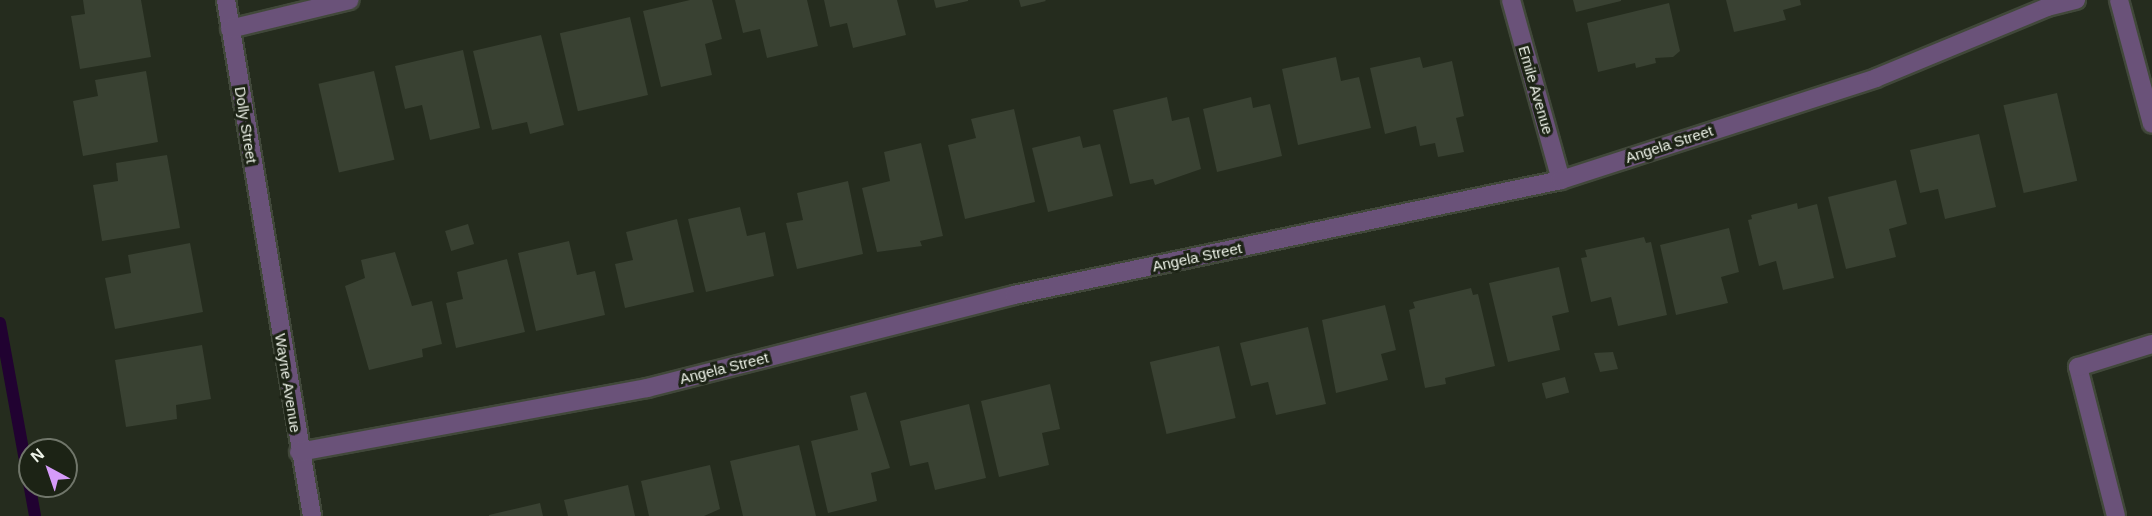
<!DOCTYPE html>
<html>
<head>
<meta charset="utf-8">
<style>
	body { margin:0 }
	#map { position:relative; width:2152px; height:516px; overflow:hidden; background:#252c1e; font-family:Arial,sans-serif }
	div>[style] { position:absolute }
	.stream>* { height:12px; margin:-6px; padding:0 6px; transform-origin:6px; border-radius:6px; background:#210231 }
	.building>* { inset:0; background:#394132; transform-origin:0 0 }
	.roads { filter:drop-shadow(2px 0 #41483a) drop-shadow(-2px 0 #41483a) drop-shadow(0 2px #41483a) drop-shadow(0 -2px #41483a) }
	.minor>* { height:18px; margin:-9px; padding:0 9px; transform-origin:9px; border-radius:9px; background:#6a5279 }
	span { translate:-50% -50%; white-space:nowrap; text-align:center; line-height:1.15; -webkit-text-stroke:6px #1c2315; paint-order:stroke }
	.street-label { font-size:15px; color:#eef3e9 }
	.north { position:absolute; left:18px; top:438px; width:60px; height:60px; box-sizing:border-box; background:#1c2315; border:2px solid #70766a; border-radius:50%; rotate:320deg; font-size:16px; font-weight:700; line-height:24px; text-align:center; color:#eef3e9 }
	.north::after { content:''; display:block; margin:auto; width:21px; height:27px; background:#d69bfa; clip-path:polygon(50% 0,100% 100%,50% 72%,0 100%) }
</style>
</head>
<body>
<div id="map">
	<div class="stream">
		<div style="left:0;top:323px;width:196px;rotate:79.7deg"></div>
	</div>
	<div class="building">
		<div style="clip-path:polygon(83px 0,141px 0,151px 57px,80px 69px,71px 16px,85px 14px)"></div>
		<div style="clip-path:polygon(690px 0,712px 0,722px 39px,705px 44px,712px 75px,661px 87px,643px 11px)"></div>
		<div style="clip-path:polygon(735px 0,807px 0,818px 46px,767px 58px,760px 29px,743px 33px)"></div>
		<div style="clip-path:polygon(824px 0,897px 0,906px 35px,853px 48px,847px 23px,830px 27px)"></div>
		<div style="clip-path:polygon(934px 0,968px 0,968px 1px,936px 8px)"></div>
		<div style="clip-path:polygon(1019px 0,1045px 0,1046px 1px,1021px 7px)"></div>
		<div style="clip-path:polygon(1573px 0,1621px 0,1621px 1px,1576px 12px)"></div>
		<div style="clip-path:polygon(1726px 0,1800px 0,1801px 5px,1783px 10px,1786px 20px,1734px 32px)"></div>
		<div style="clip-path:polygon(1669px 3px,1680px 51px,1673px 57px,1655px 58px,1656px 63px,1636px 68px,1635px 63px,1598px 72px,1587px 23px)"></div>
		<div style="left:630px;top:17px;width:80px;height:72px;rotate:77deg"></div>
		<div style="clip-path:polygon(541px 35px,564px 125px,530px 134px,527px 122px,492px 130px,473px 51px)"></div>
		<div style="clip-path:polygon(463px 50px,480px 128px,430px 140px,422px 105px,405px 109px,395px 66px)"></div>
		<div style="clip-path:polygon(1336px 57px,1341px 81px,1359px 77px,1371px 128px,1298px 145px,1282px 69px)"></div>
		<div style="clip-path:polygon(1420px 57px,1423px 68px,1452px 61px,1464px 116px,1456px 118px,1464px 152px,1438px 157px,1435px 143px,1420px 146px,1416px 126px,1385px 134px,1370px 68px)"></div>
		<div style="clip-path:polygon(146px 71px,158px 142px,83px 156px,73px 101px,98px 96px,95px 80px)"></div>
		<div style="left:374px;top:71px;width:91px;height:57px;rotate:77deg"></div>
		<div style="left:2057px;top:93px;width:90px;height:55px;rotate:77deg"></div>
		<div style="clip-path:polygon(1167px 97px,1172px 121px,1189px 117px,1201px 169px,1155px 185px,1153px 179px,1130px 184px,1113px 110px)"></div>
		<div style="clip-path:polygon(1251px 97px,1253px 108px,1270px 104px,1282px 156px,1217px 172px,1203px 109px)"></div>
		<div style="clip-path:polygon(1014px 109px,1035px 202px,965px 219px,948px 145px,976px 138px,971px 119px)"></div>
		<div style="clip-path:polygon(1979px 134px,1996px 207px,1945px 219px,1938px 189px,1920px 193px,1910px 150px)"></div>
		<div style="clip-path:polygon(1080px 136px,1083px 148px,1100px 144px,1113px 196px,1048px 212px,1032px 148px)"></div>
		<div style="clip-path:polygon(921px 143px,943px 236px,920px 241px,922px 246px,877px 252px,862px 188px,890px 181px,884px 152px)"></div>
		<div style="clip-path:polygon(167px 155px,180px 228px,102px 241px,93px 185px,118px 181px,116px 163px)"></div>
		<div style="clip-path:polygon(1896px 180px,1907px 224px,1889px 229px,1896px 257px,1846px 269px,1828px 197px)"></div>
		<div style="clip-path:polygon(848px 181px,863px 254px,797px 269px,786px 223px,803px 220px,797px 193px)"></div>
		<div style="clip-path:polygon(1797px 203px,1798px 209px,1817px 204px,1834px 278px,1783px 290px,1776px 261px,1759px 266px,1748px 220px,1752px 219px,1751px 215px)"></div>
		<div style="clip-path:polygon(740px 207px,747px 236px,765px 232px,774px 276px,706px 292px,688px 219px)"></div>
		<div style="clip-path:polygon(677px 219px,694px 292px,625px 308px,615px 264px,633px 260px,626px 232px)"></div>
		<div style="left:468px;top:224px;width:21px;height:24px;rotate:73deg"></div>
		<div style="clip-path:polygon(1729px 228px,1739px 272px,1721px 277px,1728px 303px,1676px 315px,1660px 245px)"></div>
		<div style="clip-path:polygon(1644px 237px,1646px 243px,1651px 242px,1667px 315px,1618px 326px,1611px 297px,1591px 302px,1581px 258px,1587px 257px,1585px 250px)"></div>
		<div style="clip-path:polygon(569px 241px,577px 275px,595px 271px,605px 315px,536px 331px,518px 253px)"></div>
		<div style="clip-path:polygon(190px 243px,203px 312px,115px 329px,105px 278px,131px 273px,128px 255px)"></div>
		<div style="clip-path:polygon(395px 252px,412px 306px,432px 301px,442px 344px,422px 349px,423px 357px,369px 370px,345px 286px,365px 278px,361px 260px)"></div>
		<div style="clip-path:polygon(507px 259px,525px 332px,456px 348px,446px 303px,463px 299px,457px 272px)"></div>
		<div style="clip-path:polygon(1559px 267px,1569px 312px,1552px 316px,1560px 350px,1508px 362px,1489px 283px)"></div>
		<div style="clip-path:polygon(1471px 288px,1473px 295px,1478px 294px,1495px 366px,1445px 378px,1446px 384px,1425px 388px,1409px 310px,1415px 308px,1413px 302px)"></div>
		<div style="clip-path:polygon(1385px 305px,1396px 350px,1381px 354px,1388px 380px,1336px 393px,1322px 320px)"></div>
		<div style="clip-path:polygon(1308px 327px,1326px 404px,1276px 415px,1268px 382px,1251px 386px,1240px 343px)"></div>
		<div style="clip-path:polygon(202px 345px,211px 399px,176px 405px,177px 419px,126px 427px,115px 360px)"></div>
		<div style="left:1219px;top:346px;width:74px;height:71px;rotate:77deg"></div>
		<div style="clip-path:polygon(1613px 352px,1618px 369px,1600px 372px,1594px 353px)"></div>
		<div style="left:1565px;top:377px;width:16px;height:24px;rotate:75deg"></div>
		<div style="clip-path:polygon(1050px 384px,1060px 429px,1042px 433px,1049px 465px,999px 477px,981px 401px)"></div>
		<div style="clip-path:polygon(866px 392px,890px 468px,871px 473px,877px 501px,828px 513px,811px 441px,858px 430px,850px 396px)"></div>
		<div style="clip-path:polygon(969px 404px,986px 478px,935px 490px,928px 462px,910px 466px,900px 421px)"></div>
		<div style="clip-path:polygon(799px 445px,816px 516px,743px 516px,730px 461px)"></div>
		<div style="clip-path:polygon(710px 465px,720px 509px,704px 516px,649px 516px,641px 481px)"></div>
		<div style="clip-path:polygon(628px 485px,635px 516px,568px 516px,564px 500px)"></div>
		<div style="clip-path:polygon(540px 503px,543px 516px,489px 516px,489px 515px)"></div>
	</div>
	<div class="roads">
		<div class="minor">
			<div style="left:226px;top:0;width:523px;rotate:80.54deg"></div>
			<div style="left:1511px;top:0;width:187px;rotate:74.5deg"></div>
			<div style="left:2119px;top:0;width:128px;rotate:75.1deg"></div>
			<div style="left:230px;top:29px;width:123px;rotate:-13.6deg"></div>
			<div style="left:299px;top:452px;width:354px;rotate:-10.4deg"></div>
			<div style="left:647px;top:388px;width:379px;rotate:-14.2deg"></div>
			<div style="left:1014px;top:295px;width:559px;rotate:-11.87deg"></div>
			<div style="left:1561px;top:180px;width:331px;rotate:-17.9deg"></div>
			<div style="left:1876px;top:78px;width:185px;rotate:-22.5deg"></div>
			<div style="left:2047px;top:7px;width:30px;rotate:-14deg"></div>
			<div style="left:2116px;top:516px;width:154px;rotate:-104.3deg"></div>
			<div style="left:2078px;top:367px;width:77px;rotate:-17.3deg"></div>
		</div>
	</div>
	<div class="street-label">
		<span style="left:1536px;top:90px;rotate:74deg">Emile Avenue</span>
		<span style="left:246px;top:125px;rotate:81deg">Dolly Street</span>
		<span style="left:1669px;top:144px;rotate:-18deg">Angela Street</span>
		<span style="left:1197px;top:257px;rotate:-12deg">Angela Street</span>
		<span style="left:724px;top:368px;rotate:-14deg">Angela Street</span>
		<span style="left:288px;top:383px;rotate:81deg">Wayne Avenue</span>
	</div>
	<div class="north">N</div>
</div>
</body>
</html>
